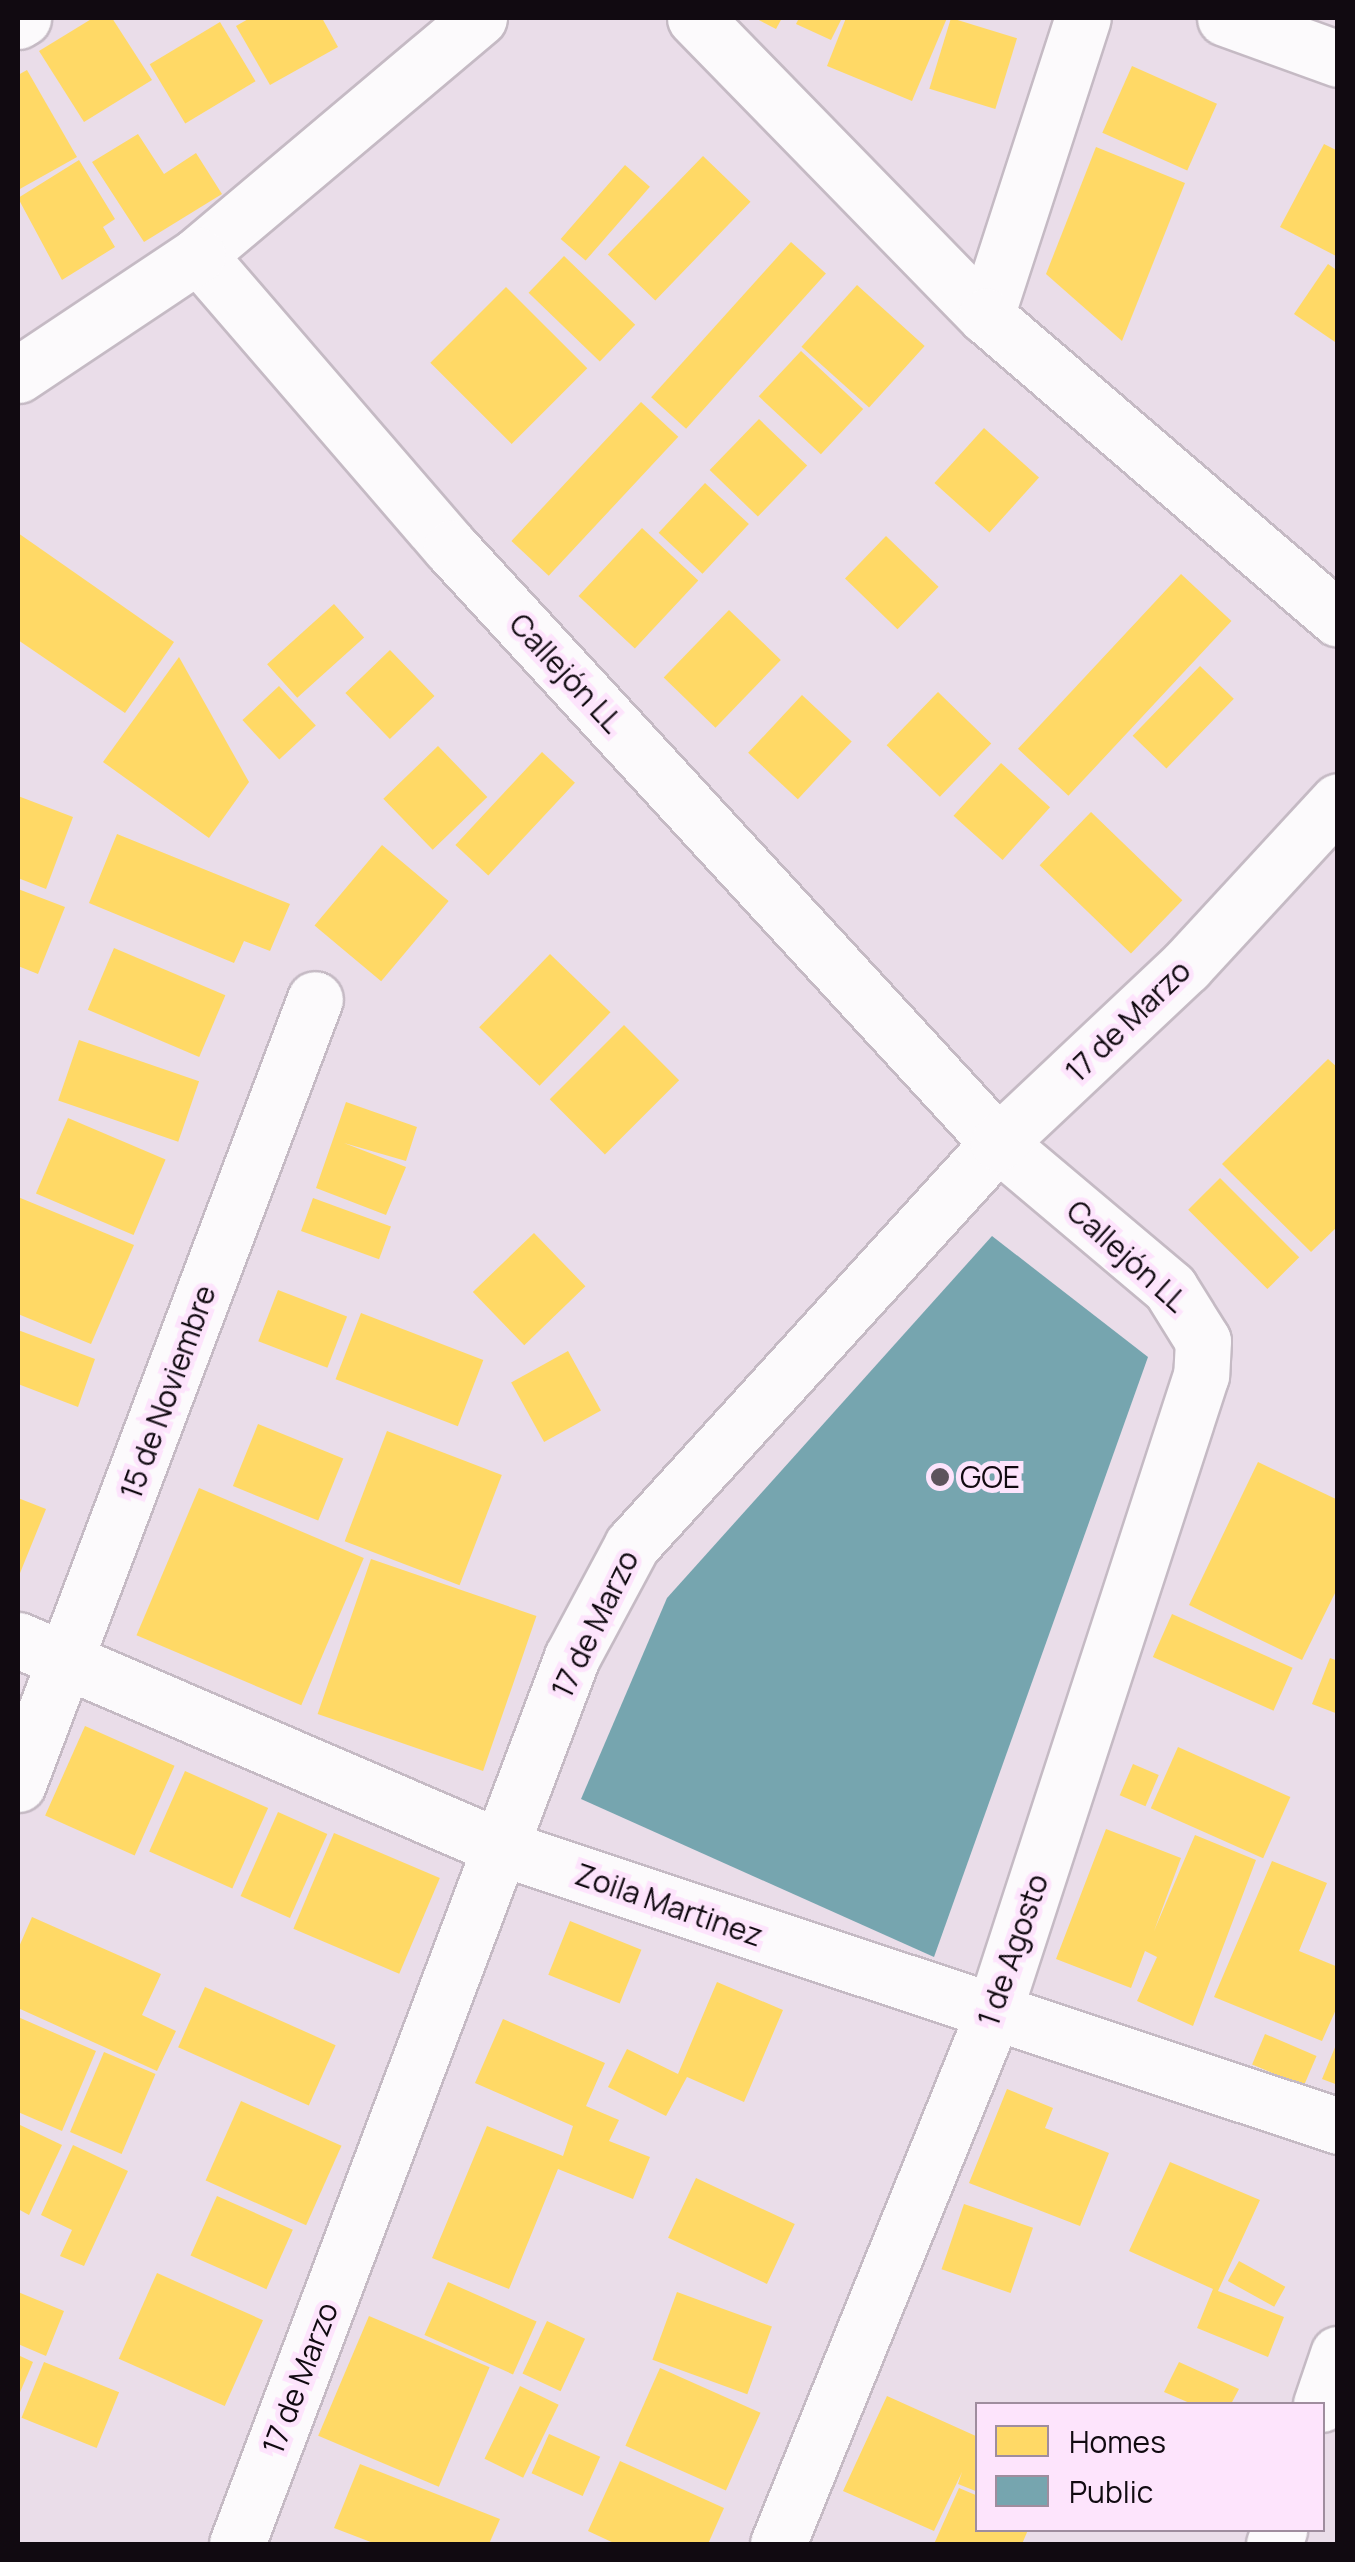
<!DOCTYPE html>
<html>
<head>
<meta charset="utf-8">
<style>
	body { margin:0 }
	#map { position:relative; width:1355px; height:2562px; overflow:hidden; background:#eadde9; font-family:Manrope,sans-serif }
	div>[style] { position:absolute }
	.homes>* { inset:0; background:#ffd966; transform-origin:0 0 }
	.public>* { inset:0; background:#76a5af }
	.roads { filter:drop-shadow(2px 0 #c5bac4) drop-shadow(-2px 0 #c5bac4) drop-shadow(0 2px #c5bac4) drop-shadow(0 -2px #c5bac4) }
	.street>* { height:55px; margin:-27.5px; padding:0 27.5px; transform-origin:27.5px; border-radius:27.5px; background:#fcfafc }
	.dots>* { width:28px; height:28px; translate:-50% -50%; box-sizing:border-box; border:5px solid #fde4fc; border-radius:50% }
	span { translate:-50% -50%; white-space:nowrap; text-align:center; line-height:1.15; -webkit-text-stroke:10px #fde4fc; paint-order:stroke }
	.street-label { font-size:30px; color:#110a11 }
	.poi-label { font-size:30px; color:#110a11 }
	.left { translate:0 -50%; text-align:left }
	.frame { position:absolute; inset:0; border:20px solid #110a11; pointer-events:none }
	.legend { position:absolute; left:975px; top:2402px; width:350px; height:130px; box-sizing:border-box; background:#fde4fc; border:2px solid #9f8d9e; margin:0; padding:12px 18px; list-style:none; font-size:30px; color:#110a11 }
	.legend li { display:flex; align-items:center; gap:20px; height:50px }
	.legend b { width:50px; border:2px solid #9f8d9e }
</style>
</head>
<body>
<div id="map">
	<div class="homes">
		<div style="clip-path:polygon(93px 18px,112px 18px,152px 80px,84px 122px,39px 51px)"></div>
		<div style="clip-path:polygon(250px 18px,322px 18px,338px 47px,270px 85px,236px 26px)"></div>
		<div style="clip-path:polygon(755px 18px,782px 18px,776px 29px)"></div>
		<div style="clip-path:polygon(799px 18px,842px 18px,831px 40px,796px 24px)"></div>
		<div style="clip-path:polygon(846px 18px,947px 18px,912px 101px,827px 66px)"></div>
		<div style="left:951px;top:18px;width:69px;height:74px;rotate:17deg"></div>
		<div style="left:220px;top:22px;width:69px;height:82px;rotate:59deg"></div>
		<div style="left:1132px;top:66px;width:93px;height:73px;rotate:24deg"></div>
		<div style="clip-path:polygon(27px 70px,77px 157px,18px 190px,18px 75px)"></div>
		<div style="clip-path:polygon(138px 134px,164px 174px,196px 153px,222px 194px,144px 242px,92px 162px)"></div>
		<div style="clip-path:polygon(1324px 144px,1338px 151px,1338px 257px,1280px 227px)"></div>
		<div style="clip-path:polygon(1096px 147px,1185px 183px,1122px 341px,1046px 274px)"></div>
		<div style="left:703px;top:156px;width:66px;height:137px;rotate:44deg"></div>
		<div style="clip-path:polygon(79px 160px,115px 219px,103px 227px,115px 247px,62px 280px,18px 198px)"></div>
		<div style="left:625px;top:165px;width:33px;height:98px;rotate:41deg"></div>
		<div style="left:791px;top:242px;width:47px;height:209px;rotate:42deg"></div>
		<div style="left:564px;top:256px;width:99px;height:51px;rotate:44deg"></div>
		<div style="clip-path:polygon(1328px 264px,1338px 271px,1338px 344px,1294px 314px)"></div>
		<div style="left:857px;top:285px;width:91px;height:83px;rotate:42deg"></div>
		<div style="left:506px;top:287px;width:115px;height:107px;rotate:45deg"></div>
		<div style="left:801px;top:351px;width:85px;height:62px;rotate:43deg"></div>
		<div style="left:641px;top:402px;width:51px;height:190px;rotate:43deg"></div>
		<div style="left:759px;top:419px;width:67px;height:71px;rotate:44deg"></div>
		<div style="left:984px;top:428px;width:74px;height:74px;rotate:42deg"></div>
		<div style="left:705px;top:483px;width:60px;height:68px;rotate:43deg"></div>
		<div style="left:642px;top:528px;width:77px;height:93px;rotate:43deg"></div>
		<div style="clip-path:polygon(18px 533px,174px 642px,125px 713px,18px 640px)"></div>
		<div style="left:886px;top:536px;width:73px;height:59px;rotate:44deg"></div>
		<div style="left:1181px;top:574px;width:69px;height:239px;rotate:43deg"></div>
		<div style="left:334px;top:604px;width:45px;height:90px;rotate:48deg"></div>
		<div style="left:729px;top:610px;width:72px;height:94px;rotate:44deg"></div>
		<div style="left:390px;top:650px;width:64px;height:62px;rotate:46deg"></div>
		<div style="clip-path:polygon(179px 657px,249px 782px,209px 838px,103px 762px)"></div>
		<div style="left:1200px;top:666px;width:47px;height:97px;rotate:44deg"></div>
		<div style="left:279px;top:686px;width:54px;height:50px;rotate:47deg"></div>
		<div style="left:938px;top:692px;width:74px;height:74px;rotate:44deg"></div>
		<div style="left:802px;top:695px;width:68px;height:79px;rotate:43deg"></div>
		<div style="left:438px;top:746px;width:71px;height:76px;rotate:46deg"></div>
		<div style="left:542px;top:752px;width:45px;height:127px;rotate:43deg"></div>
		<div style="left:1001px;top:763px;width:66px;height:71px;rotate:42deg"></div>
		<div style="clip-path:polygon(18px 796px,73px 817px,46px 889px,18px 878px)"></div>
		<div style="left:1091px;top:812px;width:127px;height:74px;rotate:44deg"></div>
		<div style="clip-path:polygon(117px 834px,290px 904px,270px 951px,244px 941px,234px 963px,89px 903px)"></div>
		<div style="left:382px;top:845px;width:87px;height:105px;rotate:40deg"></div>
		<div style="clip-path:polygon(18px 889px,65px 907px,38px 974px,18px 966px)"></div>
		<div style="left:114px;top:948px;width:121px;height:67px;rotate:23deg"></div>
		<div style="left:550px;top:954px;width:84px;height:102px;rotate:44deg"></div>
		<div style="left:624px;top:1025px;width:78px;height:105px;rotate:45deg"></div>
		<div style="left:79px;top:1040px;width:127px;height:64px;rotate:19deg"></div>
		<div style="clip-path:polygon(1328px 1059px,1338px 1068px,1338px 1226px,1311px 1252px,1222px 1164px)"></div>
		<div style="clip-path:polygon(346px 1102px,417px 1127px,406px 1161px,344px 1143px,406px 1167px,386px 1215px,316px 1188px)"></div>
		<div style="left:68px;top:1118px;width:106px;height:82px;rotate:23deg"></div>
		<div style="left:1220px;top:1178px;width:112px;height:45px;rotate:45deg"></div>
		<div style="clip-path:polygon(18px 1197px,134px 1245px,91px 1344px,18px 1314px)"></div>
		<div style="left:313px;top:1198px;width:83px;height:35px;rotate:20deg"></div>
		<div style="left:534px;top:1233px;width:74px;height:85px;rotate:46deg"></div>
		<div style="left:278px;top:1290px;width:74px;height:55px;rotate:21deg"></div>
		<div style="left:361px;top:1313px;width:131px;height:71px;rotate:21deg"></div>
		<div style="clip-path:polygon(18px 1330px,95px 1359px,78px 1407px,18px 1384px)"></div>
		<div style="left:568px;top:1351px;width:68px;height:65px;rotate:61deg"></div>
		<div style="left:258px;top:1424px;width:92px;height:67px;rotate:22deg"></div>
		<div style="left:387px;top:1431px;width:123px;height:118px;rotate:21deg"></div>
		<div style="clip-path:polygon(1258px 1462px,1338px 1500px,1338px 1587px,1302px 1660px,1189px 1605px)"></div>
		<div style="left:199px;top:1488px;width:179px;height:160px;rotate:23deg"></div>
		<div style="clip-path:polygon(18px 1498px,46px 1509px,18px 1578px)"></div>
		<div style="left:371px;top:1559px;width:175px;height:164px;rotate:19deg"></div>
		<div style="left:1172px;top:1614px;width:132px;height:47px;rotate:24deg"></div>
		<div style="clip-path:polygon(1330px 1658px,1338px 1661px,1338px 1714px,1312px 1704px)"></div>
		<div style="left:85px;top:1726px;width:98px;height:98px;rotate:24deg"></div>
		<div style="left:1178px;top:1747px;width:123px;height:67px;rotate:24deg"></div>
		<div style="left:1133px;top:1764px;width:28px;height:34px;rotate:23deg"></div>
		<div style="left:185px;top:1771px;width:91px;height:88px;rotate:24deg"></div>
		<div style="left:278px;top:1812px;width:54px;height:92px;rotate:24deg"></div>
		<div style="clip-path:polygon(1106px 1829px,1181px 1858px,1154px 1931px,1195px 1835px,1256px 1860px,1193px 2026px,1137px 2001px,1157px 1957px,1145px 1951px,1131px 1988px,1056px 1959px)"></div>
		<div style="left:334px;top:1833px;width:115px;height:104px;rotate:23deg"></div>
		<div style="clip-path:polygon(1272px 1861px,1327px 1883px,1299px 1951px,1338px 1967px,1338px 2005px,1322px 2041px,1214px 1997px)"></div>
		<div style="clip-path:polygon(32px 1917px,161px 1974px,142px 2015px,176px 2031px,157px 2071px,18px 2008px,18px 1949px)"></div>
		<div style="left:570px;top:1921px;width:77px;height:58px;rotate:22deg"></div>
		<div style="clip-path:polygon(717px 1982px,783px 2010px,744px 2102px,687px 2077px,666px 2116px,608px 2087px,627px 2049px,678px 2074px)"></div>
		<div style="left:205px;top:1987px;width:143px;height:66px;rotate:24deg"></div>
		<div style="clip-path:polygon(18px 2017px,96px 2051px,62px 2131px,18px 2112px)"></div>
		<div style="clip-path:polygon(503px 2019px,605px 2063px,586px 2106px,619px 2120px,609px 2141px,650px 2157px,633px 2199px,558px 2169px,509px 2289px,432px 2258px,487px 2126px,563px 2156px,573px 2126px,475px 2083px)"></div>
		<div style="left:1265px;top:2034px;width:56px;height:33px;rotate:23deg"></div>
		<div style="clip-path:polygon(1338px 2040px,1338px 2085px,1322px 2079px)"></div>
		<div style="left:104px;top:2052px;width:56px;height:87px;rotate:23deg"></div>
		<div style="clip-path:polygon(1007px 2089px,1053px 2108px,1045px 2128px,1109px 2153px,1080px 2226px,969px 2183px)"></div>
		<div style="left:241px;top:2101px;width:110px;height:87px;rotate:24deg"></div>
		<div style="clip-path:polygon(18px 2124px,62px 2145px,29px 2215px,18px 2209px)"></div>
		<div style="clip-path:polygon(73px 2145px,128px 2171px,84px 2266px,60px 2256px,72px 2230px,41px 2215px)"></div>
		<div style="clip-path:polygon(1170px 2162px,1260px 2200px,1218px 2291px,1284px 2317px,1268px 2357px,1197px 2328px,1213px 2289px,1129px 2251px)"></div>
		<div style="left:696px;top:2178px;width:109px;height:66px;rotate:25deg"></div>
		<div style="left:217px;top:2196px;width:83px;height:65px;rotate:24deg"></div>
		<div style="left:964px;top:2204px;width:73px;height:69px;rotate:19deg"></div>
		<div style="left:1239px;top:2261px;width:53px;height:23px;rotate:29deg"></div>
		<div style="left:157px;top:2273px;width:116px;height:94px;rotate:24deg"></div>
		<div style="left:448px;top:2282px;width:97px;height:58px;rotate:24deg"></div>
		<div style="clip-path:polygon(18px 2292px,64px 2311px,46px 2356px,18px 2344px)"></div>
		<div style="left:677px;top:2292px;width:101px;height:72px;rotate:20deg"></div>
		<div style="left:369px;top:2316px;width:131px;height:130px;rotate:23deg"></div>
		<div style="left:547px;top:2321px;width:42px;height:58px;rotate:25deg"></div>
		<div style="clip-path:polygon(18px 2355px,33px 2362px,18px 2397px)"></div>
		<div style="left:44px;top:2362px;width:81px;height:60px;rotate:22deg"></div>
		<div style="clip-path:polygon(1179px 2362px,1239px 2389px,1231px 2404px,1192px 2404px,1164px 2392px)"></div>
		<div style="left:660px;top:2368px;width:110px;height:85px;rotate:24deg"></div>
		<div style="left:520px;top:2386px;width:43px;height:81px;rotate:26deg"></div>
		<div style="clip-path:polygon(887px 2396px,978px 2437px,978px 2492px,958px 2484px,962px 2472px,934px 2531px,843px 2491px)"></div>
		<div style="left:549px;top:2434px;width:56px;height:43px;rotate:24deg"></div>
		<div style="clip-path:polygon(620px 2461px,724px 2508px,708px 2544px,616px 2544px,588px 2531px)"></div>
		<div style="clip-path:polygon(360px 2464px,500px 2519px,489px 2544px,376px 2544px,334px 2528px)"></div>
		<div style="clip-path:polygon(959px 2488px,978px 2496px,978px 2530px,1028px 2530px,1022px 2544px,934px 2544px)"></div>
	</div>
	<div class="public">
		<div style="clip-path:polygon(992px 1236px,1148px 1357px,934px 1957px,581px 1799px,667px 1598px)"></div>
	</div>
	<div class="roads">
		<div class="street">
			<div style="left:479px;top:18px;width:368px;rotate:139.9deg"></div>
			<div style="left:198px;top:255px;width:387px;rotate:49.2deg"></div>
			<div style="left:451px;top:548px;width:808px;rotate:47.41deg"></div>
			<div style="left:998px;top:1143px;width:225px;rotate:40.1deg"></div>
			<div style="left:1170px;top:1288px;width:62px;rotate:58.1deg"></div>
			<div style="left:1203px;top:1341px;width:34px;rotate:93deg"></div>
			<div style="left:1201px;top:1375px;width:672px;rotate:108.03deg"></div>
			<div style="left:993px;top:2014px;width:572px;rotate:112.08deg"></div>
			<div style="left:695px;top:18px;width:417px;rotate:45.7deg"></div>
			<div style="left:986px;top:316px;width:313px;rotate:-72deg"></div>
			<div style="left:1225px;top:18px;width:120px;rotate:19.9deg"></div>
			<div style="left:18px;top:21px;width:6px;rotate:-31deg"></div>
			<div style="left:986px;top:316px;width:464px;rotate:40.7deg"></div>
			<div style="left:18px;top:375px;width:216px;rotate:-33.7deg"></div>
			<div style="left:18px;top:1640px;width:527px;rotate:23.26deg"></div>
			<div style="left:502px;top:1848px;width:881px;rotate:18.39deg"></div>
			<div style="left:18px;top:1784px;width:839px;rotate:-69.28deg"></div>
			<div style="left:1321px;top:2404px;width:53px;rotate:-71.2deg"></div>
			<div style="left:237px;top:2544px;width:948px;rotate:-69.31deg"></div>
			<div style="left:572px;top:1657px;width:127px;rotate:-61.8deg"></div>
			<div style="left:632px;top:1545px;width:544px;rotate:-47.68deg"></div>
			<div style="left:998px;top:1143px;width:258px;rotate:-43.3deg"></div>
			<div style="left:1186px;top:966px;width:224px;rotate:-47.3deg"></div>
			<div style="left:1274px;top:2544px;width:15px;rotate:-70deg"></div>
		</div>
	</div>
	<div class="dots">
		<div style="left:940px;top:1477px;background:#5d545d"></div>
	</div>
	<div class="street-label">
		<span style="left:566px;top:673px;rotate:47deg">Callejón LL</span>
		<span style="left:1128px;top:1021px;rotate:-44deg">17 de Marzo</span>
		<span style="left:1127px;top:1256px;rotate:42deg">Callejón LL</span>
		<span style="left:168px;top:1392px;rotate:-70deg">15 de Noviembre</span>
		<span style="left:595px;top:1624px;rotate:-64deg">17 de Marzo</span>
		<span style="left:669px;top:1905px;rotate:19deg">Zoila Martinez</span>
		<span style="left:1013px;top:1950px;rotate:-71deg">1 de Agosto</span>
		<span style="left:300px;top:2378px;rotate:-69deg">17 de Marzo</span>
	</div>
	<div class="poi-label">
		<span class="left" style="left:960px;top:1477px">GOE</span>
	</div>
	<div class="frame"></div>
	<ul class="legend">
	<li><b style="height:28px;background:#ffd966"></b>Homes</li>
	<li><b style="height:28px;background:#76a5af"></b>Public</li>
	</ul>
</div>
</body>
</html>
